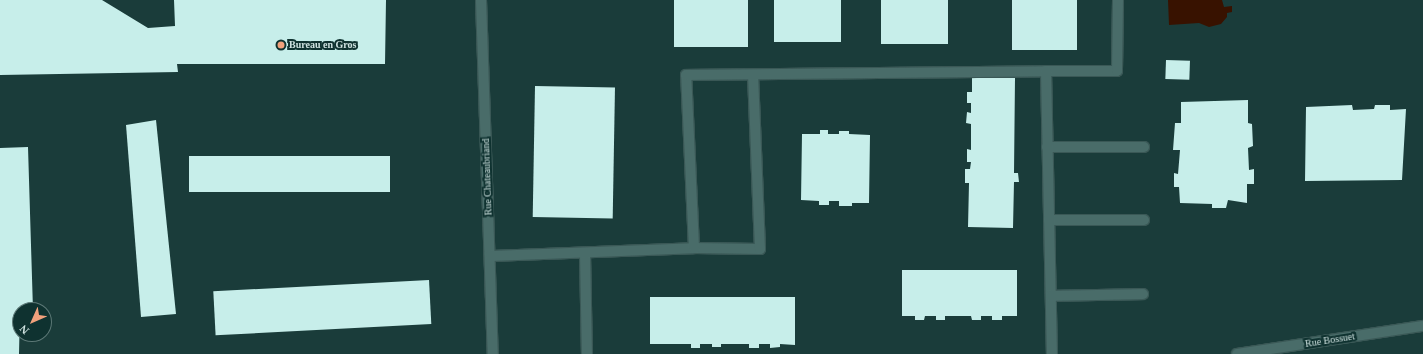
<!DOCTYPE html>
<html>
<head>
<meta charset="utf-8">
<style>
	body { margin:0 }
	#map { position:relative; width:1423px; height:354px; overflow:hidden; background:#1a3c3a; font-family:"Times New Roman",serif }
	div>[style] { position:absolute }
	.water>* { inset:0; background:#381200 }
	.building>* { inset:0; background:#c7eeea; transform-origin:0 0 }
	.roads { filter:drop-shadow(1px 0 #3a5856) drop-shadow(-1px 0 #3a5856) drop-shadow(0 1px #3a5856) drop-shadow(0 -1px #3a5856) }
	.minor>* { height:10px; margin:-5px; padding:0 5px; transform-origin:5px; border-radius:5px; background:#496c69 }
	.dots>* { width:11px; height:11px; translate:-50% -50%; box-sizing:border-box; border:2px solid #0f3230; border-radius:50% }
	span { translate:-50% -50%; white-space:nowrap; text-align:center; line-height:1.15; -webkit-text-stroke:4px #0f3230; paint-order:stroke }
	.poi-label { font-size:10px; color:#cfe2e0; font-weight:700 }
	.left { translate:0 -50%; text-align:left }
	.street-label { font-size:10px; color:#cfe2e0 }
	.north { position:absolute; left:12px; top:302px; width:40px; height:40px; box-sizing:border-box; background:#0f3230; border:1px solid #5c7876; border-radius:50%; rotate:225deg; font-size:11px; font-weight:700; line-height:16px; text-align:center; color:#cfe2e0 }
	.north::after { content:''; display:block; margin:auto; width:14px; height:18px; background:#f1a17c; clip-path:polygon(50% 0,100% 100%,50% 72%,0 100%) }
</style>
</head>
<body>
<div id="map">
	<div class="water">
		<div style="clip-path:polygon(1168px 0,1222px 0,1224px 7px,1232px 6px,1232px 12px,1227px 13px,1227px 17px,1221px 24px,1209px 27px,1199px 23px,1169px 25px)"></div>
	</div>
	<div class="building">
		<div style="clip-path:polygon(0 0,102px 0,148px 28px,175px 26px,174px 0,386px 0,385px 64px,177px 64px,178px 72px,0 75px)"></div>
		<div style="left:674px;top:0;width:74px;height:47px"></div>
		<div style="left:774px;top:0;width:67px;height:42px"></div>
		<div style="left:881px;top:0;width:67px;height:44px"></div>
		<div style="left:1012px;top:0;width:65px;height:50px"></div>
		<div style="left:1166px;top:60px;width:24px;height:19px;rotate:2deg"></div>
		<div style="clip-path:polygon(972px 77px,1015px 78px,1014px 173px,1018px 173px,1019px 182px,1014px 182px,1013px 228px,968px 227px,969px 183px,965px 183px,965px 169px,970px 169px,971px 162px,967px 162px,967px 149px,971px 150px,971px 124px,966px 123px,967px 112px,971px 113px,971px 103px,967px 103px,967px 92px,972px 92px)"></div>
		<div style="left:535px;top:86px;width:80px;height:131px;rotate:1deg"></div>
		<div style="clip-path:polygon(1248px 100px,1248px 123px,1252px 124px,1253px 146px,1248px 148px,1249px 170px,1254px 169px,1254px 184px,1247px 184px,1247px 203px,1228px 200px,1226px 208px,1212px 208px,1212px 204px,1180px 203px,1179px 187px,1174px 187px,1174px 173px,1178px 174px,1180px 150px,1173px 150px,1175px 123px,1181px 123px,1181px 102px)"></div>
		<div style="clip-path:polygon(1352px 105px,1353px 110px,1374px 109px,1375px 105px,1390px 105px,1390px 110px,1406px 109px,1402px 180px,1305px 181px,1306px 107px)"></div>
		<div style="clip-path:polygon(156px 120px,176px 314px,141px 317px,126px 125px)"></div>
		<div style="clip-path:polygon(820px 130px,828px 130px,828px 134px,839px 134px,839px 131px,849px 131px,849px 134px,870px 135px,869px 203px,852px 203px,852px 206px,839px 206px,839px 201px,829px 201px,829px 205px,819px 205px,819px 201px,801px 200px,802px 134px,820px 134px)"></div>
		<div style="clip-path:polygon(28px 147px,33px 310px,20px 310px,19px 354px,0 354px,0 148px)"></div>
		<div style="left:390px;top:156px;width:36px;height:201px;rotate:90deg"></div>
		<div style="clip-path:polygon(902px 270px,1017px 270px,1017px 316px,1002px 316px,1002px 320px,992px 320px,992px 316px,981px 316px,981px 320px,972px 320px,971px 316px,945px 316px,945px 320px,936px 320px,936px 316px,925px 316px,924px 320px,915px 320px,915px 316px,902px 316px)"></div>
		<div style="left:429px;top:280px;width:44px;height:216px;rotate:87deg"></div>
		<div style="clip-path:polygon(650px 297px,795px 297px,795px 345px,780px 344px,780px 347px,770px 348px,770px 344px,759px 344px,759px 348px,749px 348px,749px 344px,721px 344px,721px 347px,712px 347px,712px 344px,700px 344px,700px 348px,691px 348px,691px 344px,650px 344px)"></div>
	</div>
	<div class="roads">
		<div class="minor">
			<div style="left:481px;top:0;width:354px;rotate:88.1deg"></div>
			<div style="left:1046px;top:71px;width:71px"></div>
			<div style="left:1117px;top:71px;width:71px;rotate:-89.2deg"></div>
			<div style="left:1047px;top:147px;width:97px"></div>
			<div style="left:1049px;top:220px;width:95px"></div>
			<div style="left:694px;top:248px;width:66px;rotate:0.9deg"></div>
			<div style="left:760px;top:249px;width:174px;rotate:-92.3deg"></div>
			<div style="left:585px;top:253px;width:101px;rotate:88.9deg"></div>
			<div style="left:490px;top:256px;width:204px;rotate:-2.2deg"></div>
			<div style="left:694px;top:248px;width:173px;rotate:-92.6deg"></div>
			<div style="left:686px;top:75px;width:360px;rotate:-0.6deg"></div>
			<div style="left:1046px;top:71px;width:283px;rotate:88.8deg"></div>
			<div style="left:1051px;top:296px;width:92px;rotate:-1.2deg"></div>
			<div style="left:1237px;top:354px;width:188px;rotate:-8.6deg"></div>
		</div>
	</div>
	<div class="dots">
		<div style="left:281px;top:45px;background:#f1a17c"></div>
	</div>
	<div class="poi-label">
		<span class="left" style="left:289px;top:45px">Bureau en Gros</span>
	</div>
	<div class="street-label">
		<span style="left:487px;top:177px;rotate:-92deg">Rue Chateaubriand</span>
		<span style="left:1330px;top:340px;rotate:-9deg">Rue Bossuet</span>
	</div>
	<div class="north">N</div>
</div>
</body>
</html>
